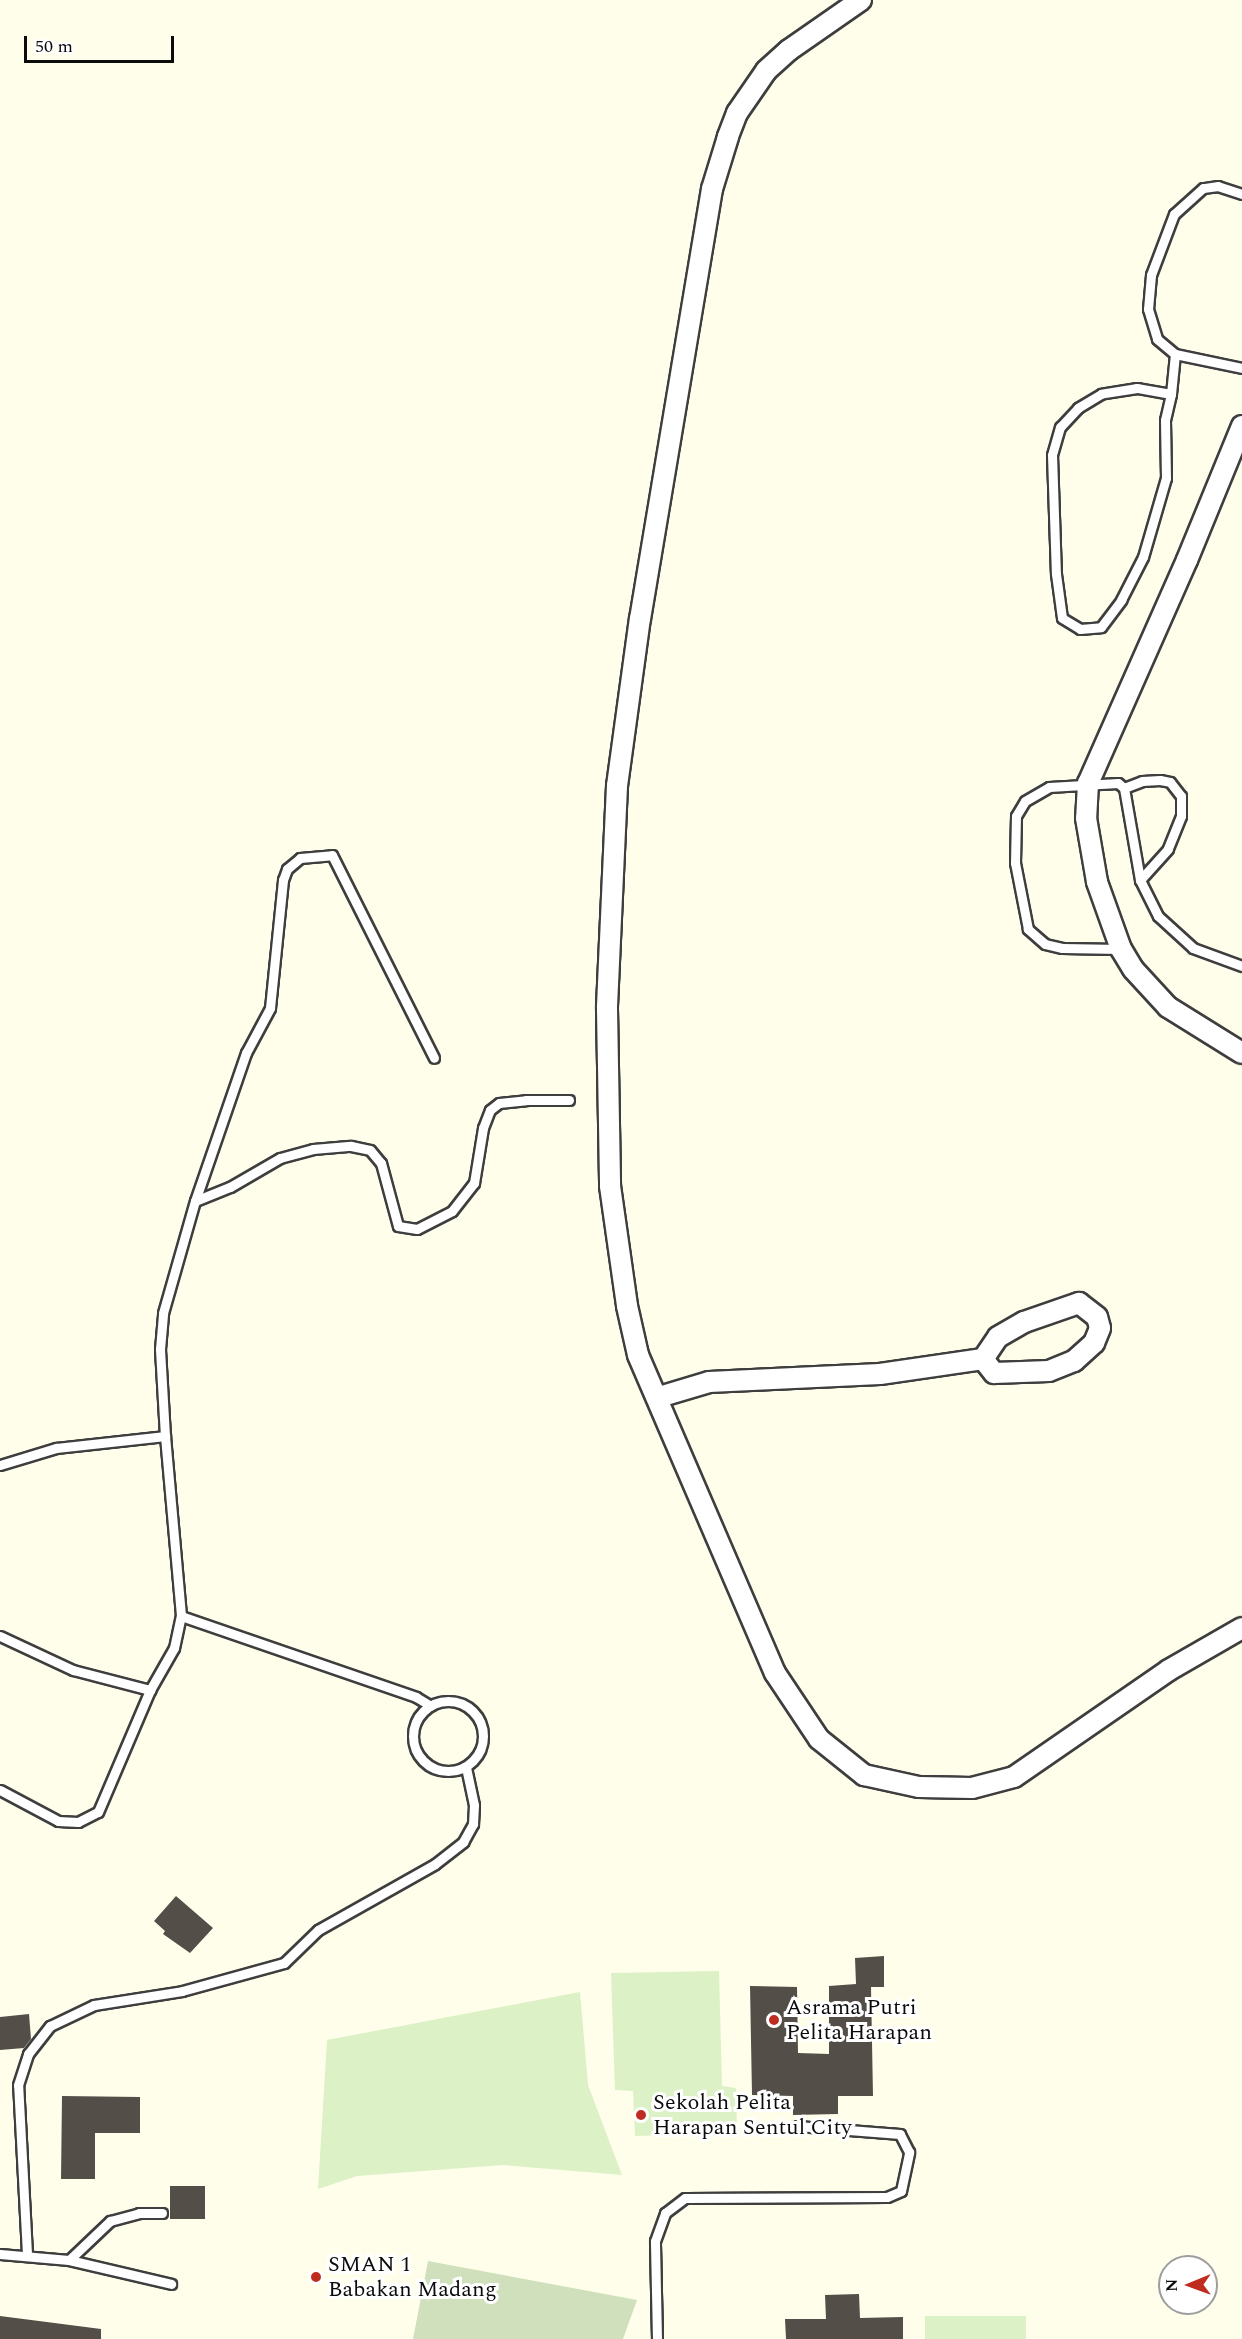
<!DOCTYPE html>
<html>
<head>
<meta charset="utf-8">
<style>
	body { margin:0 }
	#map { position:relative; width:1242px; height:2339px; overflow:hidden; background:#fffeea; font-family:Spectral,serif }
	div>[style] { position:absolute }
	.cemetery>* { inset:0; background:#d0e0bc }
	.pitch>* { inset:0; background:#dcf1c5; transform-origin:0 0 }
	.building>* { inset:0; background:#544e48; transform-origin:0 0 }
	.roads { filter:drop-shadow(2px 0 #3e3e3e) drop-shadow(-2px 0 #3e3e3e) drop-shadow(0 2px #3e3e3e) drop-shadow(0 -2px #3e3e3e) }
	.service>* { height:9px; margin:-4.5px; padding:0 4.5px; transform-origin:4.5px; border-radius:4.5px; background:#fff }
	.service>.ring { margin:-4.5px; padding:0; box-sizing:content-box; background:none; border:9px solid #fff; border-radius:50% }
	.minor>* { height:20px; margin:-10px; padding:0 10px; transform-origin:10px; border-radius:10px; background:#fff }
	.dots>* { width:16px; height:16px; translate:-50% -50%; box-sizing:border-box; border:3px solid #fff; border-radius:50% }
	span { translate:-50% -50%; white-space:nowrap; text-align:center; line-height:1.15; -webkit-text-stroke:6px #fff; paint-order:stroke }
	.poi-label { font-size:22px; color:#0b0b0b }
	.left { translate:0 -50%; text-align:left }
	.north { position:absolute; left:1158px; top:2255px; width:60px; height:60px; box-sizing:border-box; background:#fff; border:2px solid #9d9d9d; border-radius:50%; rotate:269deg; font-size:16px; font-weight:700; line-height:24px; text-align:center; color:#0b0b0b }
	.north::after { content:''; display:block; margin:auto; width:21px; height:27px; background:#bf2d20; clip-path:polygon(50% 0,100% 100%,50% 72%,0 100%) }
	.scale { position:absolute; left:24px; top:36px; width:150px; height:27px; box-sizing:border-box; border:3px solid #0b0b0b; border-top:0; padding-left:8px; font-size:18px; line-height:21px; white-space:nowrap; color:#0b0b0b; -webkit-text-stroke:4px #fff; paint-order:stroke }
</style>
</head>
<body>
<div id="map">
	<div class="cemetery">
		<div style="clip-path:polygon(428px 2261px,637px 2300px,623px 2339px,413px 2339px)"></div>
	</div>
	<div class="pitch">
		<div style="clip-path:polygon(719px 1971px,722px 2086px,736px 2088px,737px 2133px,635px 2136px,633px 2091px,615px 2090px,611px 1973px)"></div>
		<div style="clip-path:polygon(580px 1992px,588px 2085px,622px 2175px,503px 2165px,357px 2176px,318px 2189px,327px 2040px)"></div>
		<div style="left:1026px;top:2316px;width:23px;height:101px;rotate:90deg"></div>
	</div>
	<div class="building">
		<div style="clip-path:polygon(176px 1896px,213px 1928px,190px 1953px,163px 1934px,165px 1931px,154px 1921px)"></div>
		<div style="clip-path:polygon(884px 1956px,884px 1987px,871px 1987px,873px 2096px,838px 2096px,838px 2114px,793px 2115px,793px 2096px,752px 2095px,750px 1986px,797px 1987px,798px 2053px,829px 2054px,829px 1986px,856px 1984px,855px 1958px)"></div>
		<div style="clip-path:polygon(29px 2014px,31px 2039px,24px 2048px,0 2050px,0 2017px)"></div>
		<div style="clip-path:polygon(62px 2096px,140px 2097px,140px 2133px,95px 2133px,95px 2179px,61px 2179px)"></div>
		<div style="left:170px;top:2186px;width:35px;height:33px"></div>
		<div style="clip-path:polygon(859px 2294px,860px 2318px,903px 2317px,903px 2339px,786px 2339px,785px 2319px,826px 2319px,825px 2295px)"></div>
		<div style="clip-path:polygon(0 2316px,101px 2329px,101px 2339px,0 2339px)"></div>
	</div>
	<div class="roads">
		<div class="service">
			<div style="left:1242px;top:194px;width:25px;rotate:-162deg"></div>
			<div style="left:1218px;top:186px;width:15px;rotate:172deg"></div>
			<div style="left:1203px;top:188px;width:39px;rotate:138deg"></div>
			<div style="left:1174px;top:214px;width:65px;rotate:110.7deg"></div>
			<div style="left:1151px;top:275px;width:34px;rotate:95deg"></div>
			<div style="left:1148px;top:309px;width:31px;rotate:73deg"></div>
			<div style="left:1157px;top:339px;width:23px;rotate:40deg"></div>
			<div style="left:1175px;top:354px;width:68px;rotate:11.8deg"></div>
			<div style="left:1171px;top:394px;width:35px;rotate:-170deg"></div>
			<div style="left:1137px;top:388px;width:36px;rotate:171deg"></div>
			<div style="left:1101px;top:394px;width:27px;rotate:149deg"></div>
			<div style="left:1078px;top:408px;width:26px;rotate:133deg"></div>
			<div style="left:1060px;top:427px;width:29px;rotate:106deg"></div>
			<div style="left:1052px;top:455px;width:119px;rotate:88.1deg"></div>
			<div style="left:1056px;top:574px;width:44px;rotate:82.2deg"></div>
			<div style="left:1062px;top:618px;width:21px;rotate:31deg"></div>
			<div style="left:1080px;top:629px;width:21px;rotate:-5deg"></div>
			<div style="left:1101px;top:627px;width:34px;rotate:-53deg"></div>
			<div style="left:1121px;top:600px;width:48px;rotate:-62.9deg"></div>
			<div style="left:1143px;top:557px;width:82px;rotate:-73.8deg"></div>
			<div style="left:1166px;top:478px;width:58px;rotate:-91deg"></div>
			<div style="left:1165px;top:420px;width:27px;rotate:-77deg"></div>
			<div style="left:1171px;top:394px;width:40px;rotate:-84.3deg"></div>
			<div style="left:1124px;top:788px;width:19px;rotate:-21deg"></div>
			<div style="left:1142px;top:781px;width:18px;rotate:-3deg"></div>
			<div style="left:1160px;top:780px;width:10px;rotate:11deg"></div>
			<div style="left:1170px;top:782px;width:18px;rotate:52deg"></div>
			<div style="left:1181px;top:796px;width:20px;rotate:90deg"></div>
			<div style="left:1181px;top:816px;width:35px;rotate:112deg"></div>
			<div style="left:1168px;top:849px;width:42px;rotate:132.1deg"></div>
			<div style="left:1121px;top:949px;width:59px;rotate:-179deg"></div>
			<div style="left:1062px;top:948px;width:17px;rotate:-167deg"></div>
			<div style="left:1045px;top:944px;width:23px;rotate:-139deg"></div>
			<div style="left:1028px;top:929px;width:67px;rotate:-101.1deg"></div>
			<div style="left:1015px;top:863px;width:47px;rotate:-88.8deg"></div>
			<div style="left:1016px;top:816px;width:17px;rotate:-59deg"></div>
			<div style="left:1025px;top:801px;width:28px;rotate:-30deg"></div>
			<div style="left:1049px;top:787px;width:69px;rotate:-3.3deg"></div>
			<div style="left:1118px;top:783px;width:8px;rotate:40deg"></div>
			<div style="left:1124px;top:788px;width:93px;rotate:80.1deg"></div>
			<div style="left:1140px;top:880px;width:40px;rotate:63.4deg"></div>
			<div style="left:1158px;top:916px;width:47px;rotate:42.4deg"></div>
			<div style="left:1193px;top:948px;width:52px;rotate:20.2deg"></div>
			<div style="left:195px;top:1201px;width:38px;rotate:-22deg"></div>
			<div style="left:230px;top:1187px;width:58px;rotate:-30.1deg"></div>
			<div style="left:280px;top:1158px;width:34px;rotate:-15deg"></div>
			<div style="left:313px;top:1149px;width:38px;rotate:-5deg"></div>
			<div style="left:351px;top:1146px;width:19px;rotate:12deg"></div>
			<div style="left:370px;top:1150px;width:17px;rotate:50deg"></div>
			<div style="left:381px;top:1163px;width:65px;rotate:74.9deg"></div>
			<div style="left:398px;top:1226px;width:19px;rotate:9deg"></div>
			<div style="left:417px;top:1229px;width:39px;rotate:-27deg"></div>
			<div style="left:452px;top:1211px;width:36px;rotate:-52deg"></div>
			<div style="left:474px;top:1183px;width:56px;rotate:-80.7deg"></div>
			<div style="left:483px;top:1128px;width:19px;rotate:-69deg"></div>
			<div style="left:490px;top:1110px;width:11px;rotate:-38deg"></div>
			<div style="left:499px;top:1103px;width:27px;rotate:-6deg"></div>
			<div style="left:526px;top:1100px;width:43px"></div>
			<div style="left:165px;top:1436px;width:181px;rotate:84.9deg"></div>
			<div style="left:181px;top:1616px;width:249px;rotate:19deg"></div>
			<div style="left:416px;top:1697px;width:17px;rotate:31deg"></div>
			<div style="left:0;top:1465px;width:59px;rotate:-16.9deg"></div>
			<div style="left:56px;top:1448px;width:110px;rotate:-6.3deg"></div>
			<div style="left:165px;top:1436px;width:87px;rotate:-93.3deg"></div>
			<div style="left:160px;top:1349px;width:36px;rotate:-85deg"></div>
			<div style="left:163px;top:1313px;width:116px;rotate:-74.1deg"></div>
			<div style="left:195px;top:1201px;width:157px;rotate:-71deg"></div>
			<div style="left:246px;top:1053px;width:51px;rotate:-61.9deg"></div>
			<div style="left:270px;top:1008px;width:129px;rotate:-84.2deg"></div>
			<div style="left:283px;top:880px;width:12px;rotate:-70deg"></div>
			<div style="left:287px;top:869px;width:17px;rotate:-40deg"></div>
			<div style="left:300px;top:858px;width:32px;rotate:-5deg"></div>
			<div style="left:332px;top:855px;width:227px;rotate:63.3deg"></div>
			<div style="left:0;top:1636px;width:81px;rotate:25deg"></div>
			<div style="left:73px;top:1670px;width:80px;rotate:14.6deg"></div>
			<div class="ring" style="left:413px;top:1701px;width:61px;height:61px"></div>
			<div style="left:0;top:1790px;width:66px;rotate:28.1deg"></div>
			<div style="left:58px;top:1821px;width:20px;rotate:3deg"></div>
			<div style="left:78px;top:1822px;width:22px;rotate:-27deg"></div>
			<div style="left:98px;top:1812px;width:133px;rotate:-66.9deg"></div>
			<div style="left:150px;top:1690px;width:48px;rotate:-60.3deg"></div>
			<div style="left:174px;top:1648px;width:33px;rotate:-78deg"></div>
			<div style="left:0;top:2254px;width:69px;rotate:5deg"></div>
			<div style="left:69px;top:2260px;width:105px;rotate:13.2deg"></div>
			<div style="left:27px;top:2254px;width:169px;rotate:-93deg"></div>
			<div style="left:18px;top:2085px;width:33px;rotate:-72deg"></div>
			<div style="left:28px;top:2054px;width:36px;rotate:-52deg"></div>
			<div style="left:50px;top:2026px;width:49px;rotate:-25.5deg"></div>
			<div style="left:94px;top:2005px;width:89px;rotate:-9deg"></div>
			<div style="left:182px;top:1991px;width:106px;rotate:-15.4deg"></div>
			<div style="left:284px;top:1963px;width:47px;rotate:-44.1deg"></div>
			<div style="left:318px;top:1930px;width:134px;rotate:-29.4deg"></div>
			<div style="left:435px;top:1864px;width:36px;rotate:-38deg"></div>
			<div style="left:463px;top:1842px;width:21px;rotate:-61deg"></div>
			<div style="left:473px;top:1824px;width:19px;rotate:-87deg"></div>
			<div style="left:474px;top:1805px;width:39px;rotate:-102deg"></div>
			<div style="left:69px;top:2260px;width:57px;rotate:-43.6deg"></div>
			<div style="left:110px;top:2221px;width:30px;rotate:-15deg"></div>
			<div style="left:139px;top:2213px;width:23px"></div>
			<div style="left:657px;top:2339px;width:98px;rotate:-91.2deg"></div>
			<div style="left:655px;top:2241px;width:30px;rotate:-70deg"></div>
			<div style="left:665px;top:2213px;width:25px;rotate:-37deg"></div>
			<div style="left:685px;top:2198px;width:202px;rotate:-0.3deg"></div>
			<div style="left:887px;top:2197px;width:15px;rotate:-23deg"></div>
			<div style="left:901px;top:2191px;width:40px;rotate:-78deg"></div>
			<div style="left:909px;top:2152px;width:20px;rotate:-117deg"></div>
			<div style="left:900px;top:2134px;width:103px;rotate:-175.6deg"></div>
		</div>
		<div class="minor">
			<div style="left:861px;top:0;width:88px;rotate:145.2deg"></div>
			<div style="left:789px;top:50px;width:31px;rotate:138deg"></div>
			<div style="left:766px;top:71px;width:51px;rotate:124.6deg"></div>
			<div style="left:737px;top:113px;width:26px;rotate:111deg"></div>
			<div style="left:728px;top:137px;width:54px;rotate:107.1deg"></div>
			<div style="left:712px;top:189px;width:435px;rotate:99.5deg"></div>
			<div style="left:640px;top:618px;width:170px;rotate:97.8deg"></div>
			<div style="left:617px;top:786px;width:223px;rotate:92.6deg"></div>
			<div style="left:607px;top:1009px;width:177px;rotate:89deg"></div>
			<div style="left:610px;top:1186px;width:121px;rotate:81.9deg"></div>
			<div style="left:627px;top:1306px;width:50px;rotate:77.3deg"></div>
			<div style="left:638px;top:1355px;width:346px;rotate:66.7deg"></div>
			<div style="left:775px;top:1673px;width:79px;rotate:56.3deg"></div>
			<div style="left:819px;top:1739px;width:58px;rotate:38.7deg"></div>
			<div style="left:864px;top:1775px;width:56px;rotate:12.3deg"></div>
			<div style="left:919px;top:1787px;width:53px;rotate:1.1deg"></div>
			<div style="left:972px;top:1788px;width:43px;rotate:-14.7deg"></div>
			<div style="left:1014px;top:1777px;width:188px;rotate:-34.6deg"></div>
			<div style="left:1169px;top:1670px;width:84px;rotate:-29.9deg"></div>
			<div style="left:1242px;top:426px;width:145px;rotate:112.3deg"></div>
			<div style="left:1187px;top:560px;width:244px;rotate:113.9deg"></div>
			<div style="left:1088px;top:783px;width:35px;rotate:93deg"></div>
			<div style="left:1086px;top:818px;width:65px;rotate:80.2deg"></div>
			<div style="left:1097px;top:882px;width:71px;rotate:70.3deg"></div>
			<div style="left:1121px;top:949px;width:23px;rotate:59deg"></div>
			<div style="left:1133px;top:969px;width:52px;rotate:47.4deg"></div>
			<div style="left:1168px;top:1007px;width:87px;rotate:31.9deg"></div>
			<div style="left:659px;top:1397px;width:52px;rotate:-16.7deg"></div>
			<div style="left:709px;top:1382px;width:171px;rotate:-2.7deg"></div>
			<div style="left:880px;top:1374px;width:104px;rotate:-8.3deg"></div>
			<div style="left:983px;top:1359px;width:18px;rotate:52deg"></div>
			<div style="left:994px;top:1373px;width:55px;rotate:-2.1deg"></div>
			<div style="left:1049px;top:1371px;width:27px;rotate:-22deg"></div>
			<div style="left:1074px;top:1361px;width:27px;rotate:-42deg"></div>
			<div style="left:1094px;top:1343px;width:16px;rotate:-68deg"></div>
			<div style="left:1100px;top:1328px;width:11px;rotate:-105deg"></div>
			<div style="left:1097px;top:1317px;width:23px;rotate:-142deg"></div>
			<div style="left:1079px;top:1303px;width:58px;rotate:160.9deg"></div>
			<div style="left:1024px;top:1322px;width:30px;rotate:150deg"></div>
			<div style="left:998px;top:1337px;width:27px;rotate:124deg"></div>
		</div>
	</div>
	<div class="dots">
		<div style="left:774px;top:2020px;background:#bf2d20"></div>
		<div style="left:641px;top:2115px;background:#bf2d20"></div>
		<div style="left:316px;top:2277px;background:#bf2d20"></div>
	</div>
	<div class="poi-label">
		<span class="left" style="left:786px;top:2020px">Asrama Putri<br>Pelita Harapan</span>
		<span class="left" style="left:653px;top:2115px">Sekolah Pelita<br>Harapan Sentul City</span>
		<span class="left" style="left:328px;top:2277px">SMAN 1<br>Babakan Madang</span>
	</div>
	<div class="north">N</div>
	<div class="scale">50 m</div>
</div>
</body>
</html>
